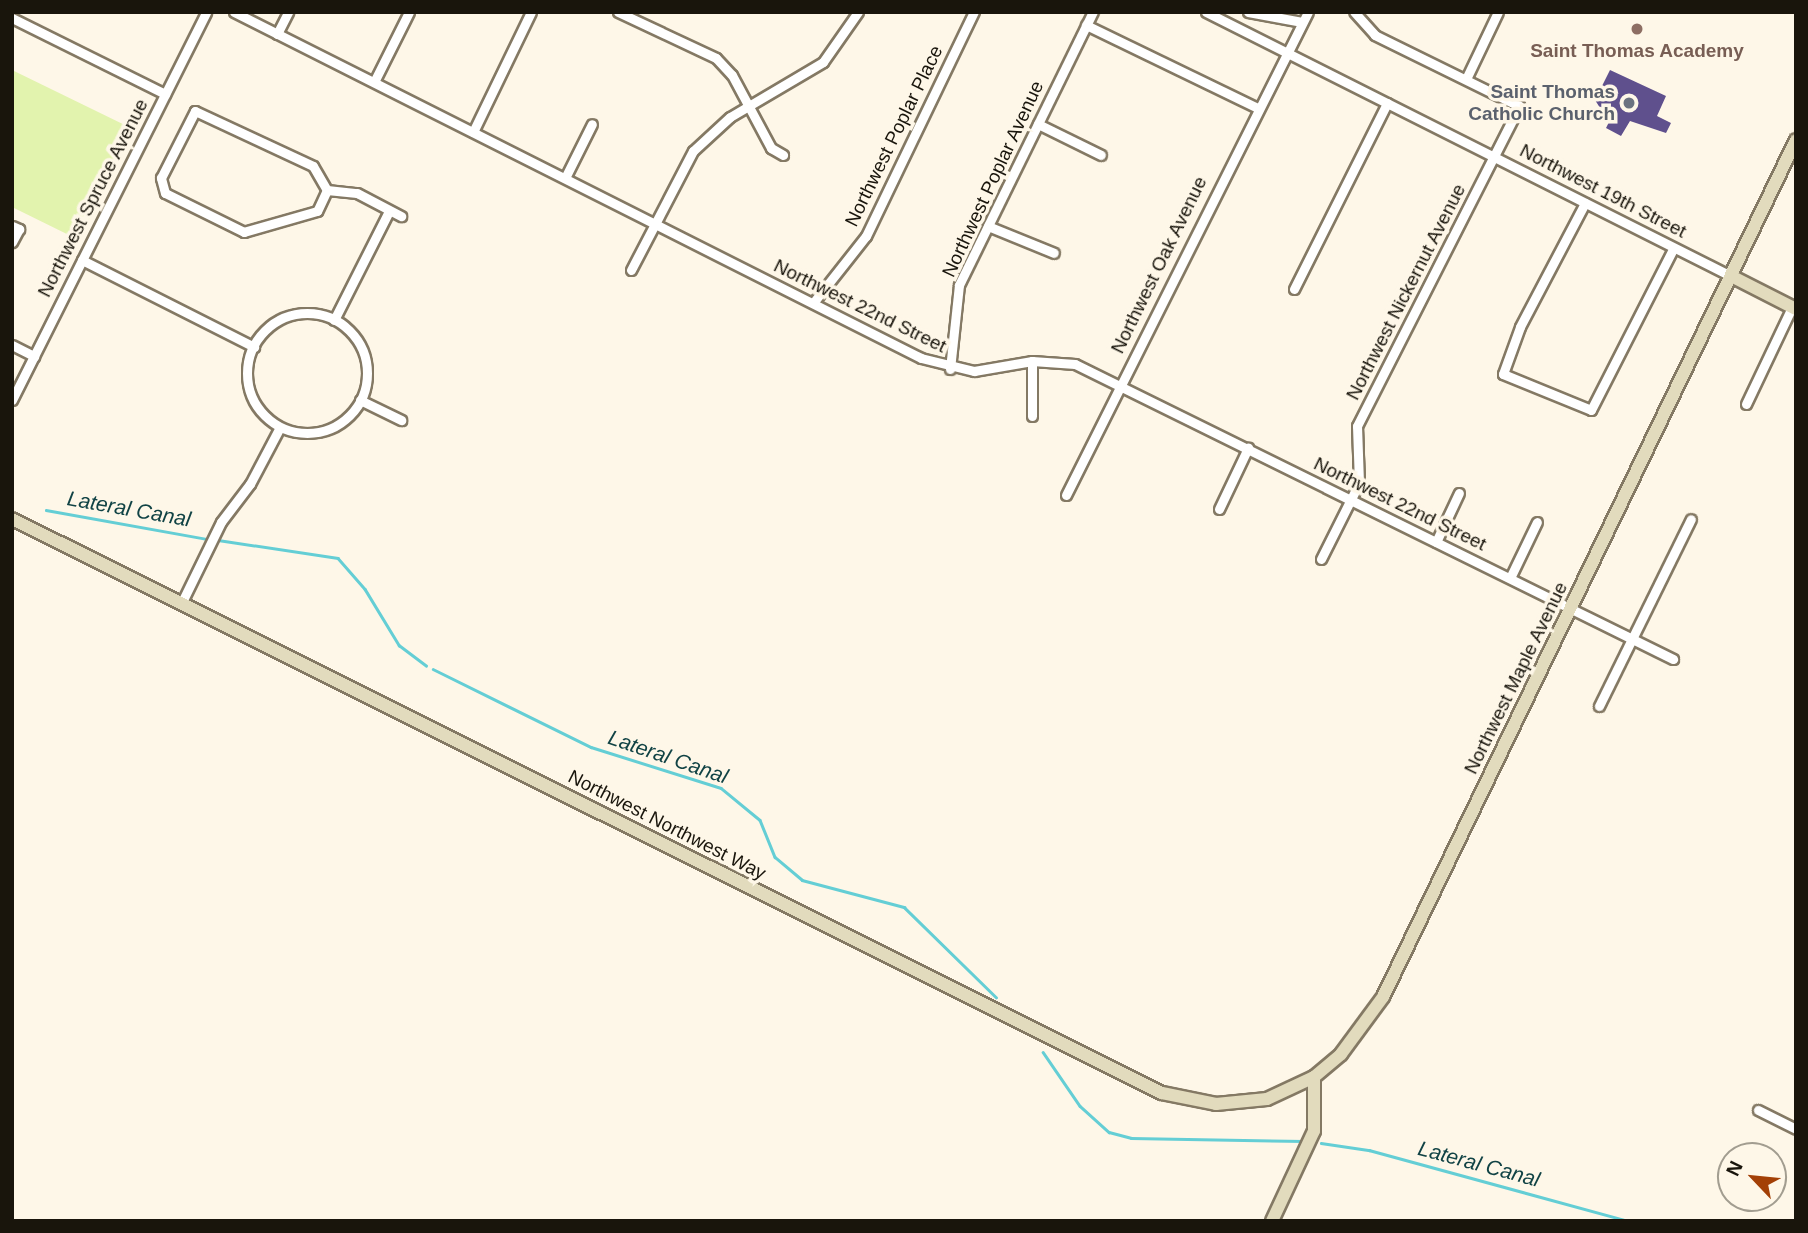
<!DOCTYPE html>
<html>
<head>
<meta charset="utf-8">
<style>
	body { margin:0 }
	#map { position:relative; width:1808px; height:1233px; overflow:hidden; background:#fef7e8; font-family:Arial,sans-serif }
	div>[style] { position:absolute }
	.green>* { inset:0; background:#e2f3ae }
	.stream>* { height:2.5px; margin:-1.25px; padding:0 1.25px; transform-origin:1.25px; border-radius:1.25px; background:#64ced5 }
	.building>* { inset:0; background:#5f508d }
	.roads { filter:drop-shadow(2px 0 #847964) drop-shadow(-2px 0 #847964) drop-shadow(0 2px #847964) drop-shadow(0 -2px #847964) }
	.street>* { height:9px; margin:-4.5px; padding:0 4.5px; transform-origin:4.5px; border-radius:4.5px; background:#fff }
	.street>.ring { margin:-4.5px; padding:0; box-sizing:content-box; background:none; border:9px solid #fff; border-radius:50% }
	.secondary>* { height:12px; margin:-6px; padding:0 6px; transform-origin:6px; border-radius:6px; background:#e2dbbd }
	.dots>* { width:19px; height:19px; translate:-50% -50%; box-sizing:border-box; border:4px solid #fef7e8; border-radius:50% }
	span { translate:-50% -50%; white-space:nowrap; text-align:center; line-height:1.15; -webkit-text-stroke:7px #fef7e8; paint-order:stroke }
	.education-label { font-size:19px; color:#785e54; font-weight:700 }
	.worship-label { font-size:19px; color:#5b616d; font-weight:700 }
	.right { translate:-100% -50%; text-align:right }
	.street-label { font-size:19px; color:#19150c }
	.water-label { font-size:21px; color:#114345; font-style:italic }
	.frame { position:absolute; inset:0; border:14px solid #19150c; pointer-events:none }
	.north { position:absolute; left:1717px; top:1142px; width:70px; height:70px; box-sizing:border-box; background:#fef7e8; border:2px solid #a29d90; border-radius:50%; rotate:296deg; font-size:19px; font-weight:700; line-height:28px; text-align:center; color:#19150c }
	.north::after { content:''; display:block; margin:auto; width:24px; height:32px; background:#a34006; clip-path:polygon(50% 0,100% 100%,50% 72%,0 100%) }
</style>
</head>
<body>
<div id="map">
	<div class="green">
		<div style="clip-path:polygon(12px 70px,133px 129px,79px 240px,12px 207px)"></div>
	</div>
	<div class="stream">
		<div style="left:46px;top:510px;width:164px;rotate:10.2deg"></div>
		<div style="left:218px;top:540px;width:121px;rotate:8.5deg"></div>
		<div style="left:338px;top:558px;width:41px;rotate:48.9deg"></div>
		<div style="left:365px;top:589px;width:66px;rotate:58.7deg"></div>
		<div style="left:399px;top:645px;width:34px;rotate:37deg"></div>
		<div style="left:433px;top:669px;width:176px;rotate:26.3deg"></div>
		<div style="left:591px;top:747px;width:136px;rotate:17.5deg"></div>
		<div style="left:721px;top:788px;width:50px;rotate:39.4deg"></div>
		<div style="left:760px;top:820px;width:40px;rotate:68deg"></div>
		<div style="left:775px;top:857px;width:35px;rotate:40deg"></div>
		<div style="left:802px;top:880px;width:106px;rotate:14.8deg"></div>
		<div style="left:904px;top:907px;width:129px;rotate:44.4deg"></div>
		<div style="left:1043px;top:1052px;width:65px;rotate:55.6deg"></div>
		<div style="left:1080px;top:1106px;width:39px;rotate:42deg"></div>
		<div style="left:1109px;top:1132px;width:23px;rotate:15deg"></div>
		<div style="left:1131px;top:1138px;width:173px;rotate:1deg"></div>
		<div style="left:1321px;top:1143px;width:49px;rotate:8.3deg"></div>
		<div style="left:1369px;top:1150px;width:269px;rotate:15.3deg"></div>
	</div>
	<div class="building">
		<div style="clip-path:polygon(1610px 70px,1666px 96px,1657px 116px,1671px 123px,1666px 133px,1630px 121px,1621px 136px,1606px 128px,1609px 122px,1595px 100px)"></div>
	</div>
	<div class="roads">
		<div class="street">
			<div style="left:234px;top:12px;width:769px;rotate:26.73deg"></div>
			<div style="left:921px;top:358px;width:55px;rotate:13.8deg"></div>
			<div style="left:974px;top:371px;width:59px;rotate:-9.8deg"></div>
			<div style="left:1032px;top:361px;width:43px;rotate:4deg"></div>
			<div style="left:1075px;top:364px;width:667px;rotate:26.26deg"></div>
			<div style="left:618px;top:12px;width:108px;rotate:25.1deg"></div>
			<div style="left:716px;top:58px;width:23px;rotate:47deg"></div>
			<div style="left:732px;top:75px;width:83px;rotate:61.9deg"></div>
			<div style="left:771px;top:148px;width:14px;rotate:30deg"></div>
			<div style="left:1206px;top:12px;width:588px;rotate:26.7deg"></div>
			<div style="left:1248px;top:12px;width:55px;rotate:10.5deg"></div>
			<div style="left:12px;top:18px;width:171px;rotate:26.4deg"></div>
			<div style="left:1086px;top:25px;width:189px;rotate:25.8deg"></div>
			<div style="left:277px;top:34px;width:25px;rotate:-63deg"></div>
			<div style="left:1466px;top:79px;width:74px;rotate:-64.5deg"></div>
			<div style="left:374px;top:82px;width:78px;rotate:-63.4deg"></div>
			<div style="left:195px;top:111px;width:130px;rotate:25deg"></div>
			<div style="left:313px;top:166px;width:28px;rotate:60deg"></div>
			<div style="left:327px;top:190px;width:23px;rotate:115deg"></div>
			<div style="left:317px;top:211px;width:76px;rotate:164deg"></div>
			<div style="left:244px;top:232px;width:88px;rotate:-153.7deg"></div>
			<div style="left:165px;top:193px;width:16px;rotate:-105deg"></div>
			<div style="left:161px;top:178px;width:75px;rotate:-63.1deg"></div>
			<div style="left:1038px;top:124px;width:70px;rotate:26.2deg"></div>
			<div style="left:473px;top:132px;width:133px;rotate:-64.2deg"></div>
			<div style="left:565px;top:178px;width:60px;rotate:-63.4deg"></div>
			<div style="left:327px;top:190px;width:30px;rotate:6deg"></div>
			<div style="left:357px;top:193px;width:50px;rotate:27.6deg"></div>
			<div style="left:1585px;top:203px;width:140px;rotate:117.7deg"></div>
			<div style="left:1520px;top:327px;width:50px;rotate:109.9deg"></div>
			<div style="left:1503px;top:374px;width:95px;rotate:22.2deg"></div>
			<div style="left:1591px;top:410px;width:181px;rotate:-63deg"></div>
			<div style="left:12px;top:226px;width:8px;rotate:23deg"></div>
			<div style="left:19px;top:229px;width:15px;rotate:118deg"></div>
			<div style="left:988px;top:226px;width:71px;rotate:22.2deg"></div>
			<div style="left:82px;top:260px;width:193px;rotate:26.8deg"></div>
			<div style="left:631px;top:270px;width:134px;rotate:-62.5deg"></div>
			<div style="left:693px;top:151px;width:50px;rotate:-42.6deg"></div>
			<div style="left:730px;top:117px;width:108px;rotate:-30.6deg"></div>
			<div style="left:823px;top:62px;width:61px;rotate:-55deg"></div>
			<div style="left:1294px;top:289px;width:208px;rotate:-63.4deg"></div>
			<div style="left:813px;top:303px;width:85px;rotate:-51.7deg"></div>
			<div style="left:866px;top:236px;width:249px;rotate:-64.3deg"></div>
			<div class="ring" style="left:247px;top:313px;width:111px;height:111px"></div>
			<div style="left:334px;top:320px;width:122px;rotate:-63.2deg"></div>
			<div style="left:12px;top:345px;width:25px;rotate:27deg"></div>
			<div style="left:1032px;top:361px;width:55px;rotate:90deg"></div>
			<div style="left:950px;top:369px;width:84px;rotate:-83.9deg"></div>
			<div style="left:959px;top:285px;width:304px;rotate:-63.9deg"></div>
			<div style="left:12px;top:400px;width:434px;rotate:-63.4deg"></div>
			<div style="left:360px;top:400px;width:46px;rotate:26deg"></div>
			<div style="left:1746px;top:404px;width:107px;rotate:-64.6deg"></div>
			<div style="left:1066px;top:495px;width:540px;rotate:-63.39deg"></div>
			<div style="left:1219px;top:509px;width:68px;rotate:-64.6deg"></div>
			<div style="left:1436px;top:542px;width:54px;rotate:-64.9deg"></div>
			<div style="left:1321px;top:559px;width:85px;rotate:-63.4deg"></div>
			<div style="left:1359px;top:483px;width:57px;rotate:-92deg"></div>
			<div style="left:1357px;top:426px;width:359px;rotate:-63.1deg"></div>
			<div style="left:1519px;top:106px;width:161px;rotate:-153.8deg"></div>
			<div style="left:1375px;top:35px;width:31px;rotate:-132deg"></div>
			<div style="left:1510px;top:578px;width:62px;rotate:-64.3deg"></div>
			<div style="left:181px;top:604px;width:91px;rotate:-64deg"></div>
			<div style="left:221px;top:522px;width:48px;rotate:-52.7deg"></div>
			<div style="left:250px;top:484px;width:64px;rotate:-62.2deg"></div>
			<div style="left:1599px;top:706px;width:208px;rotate:-63.8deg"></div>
			<div style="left:1758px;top:1110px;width:42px;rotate:26.6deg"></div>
		</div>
		<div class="secondary">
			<div style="left:1731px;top:276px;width:73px;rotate:26.9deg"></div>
			<div style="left:12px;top:519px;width:1285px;rotate:26.53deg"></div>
			<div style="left:1162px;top:1093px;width:55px;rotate:11.5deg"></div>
			<div style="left:1216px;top:1104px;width:51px;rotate:-5.6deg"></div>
			<div style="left:1267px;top:1099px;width:52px;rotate:-25.1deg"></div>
			<div style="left:1314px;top:1077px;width:35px;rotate:-40deg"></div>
			<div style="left:1341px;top:1054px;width:71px;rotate:-53.6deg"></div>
			<div style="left:1383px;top:997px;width:951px;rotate:-64.27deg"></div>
			<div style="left:1272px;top:1221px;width:99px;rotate:-65deg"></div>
			<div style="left:1314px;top:1131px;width:54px;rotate:-90deg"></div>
		</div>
	</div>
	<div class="dots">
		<div style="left:1637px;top:29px;background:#8d6e63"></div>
		<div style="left:1629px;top:103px;background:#6b7280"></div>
	</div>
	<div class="education-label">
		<span style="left:1637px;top:51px">Saint Thomas Academy</span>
	</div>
	<div class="worship-label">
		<span class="right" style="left:1615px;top:103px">Saint Thomas<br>Catholic Church</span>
	</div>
	<div class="street-label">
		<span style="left:894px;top:136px;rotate:-64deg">Northwest Poplar Place</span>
		<span style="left:993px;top:179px;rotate:-65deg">Northwest Poplar Avenue</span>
		<span style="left:1603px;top:191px;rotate:27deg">Northwest 19th Street</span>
		<span style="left:93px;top:198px;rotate:-63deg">Northwest Spruce Avenue</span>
		<span style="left:1159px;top:265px;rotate:-64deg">Northwest Oak Avenue</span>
		<span style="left:1406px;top:292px;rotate:-63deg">Northwest Nickernut Avenue</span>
		<span style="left:860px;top:306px;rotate:26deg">Northwest 22nd Street</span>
		<span style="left:1400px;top:504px;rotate:26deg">Northwest 22nd Street</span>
		<span style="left:1516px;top:678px;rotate:-64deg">Northwest Maple Avenue</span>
		<span style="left:667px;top:825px;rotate:27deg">Northwest Northwest Way</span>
	</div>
	<div class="water-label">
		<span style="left:129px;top:509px;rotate:10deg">Lateral Canal</span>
		<span style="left:668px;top:757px;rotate:19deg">Lateral Canal</span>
		<span style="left:1479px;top:1164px;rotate:15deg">Lateral Canal</span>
	</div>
	<div class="frame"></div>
	<div class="north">N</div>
</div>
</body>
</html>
